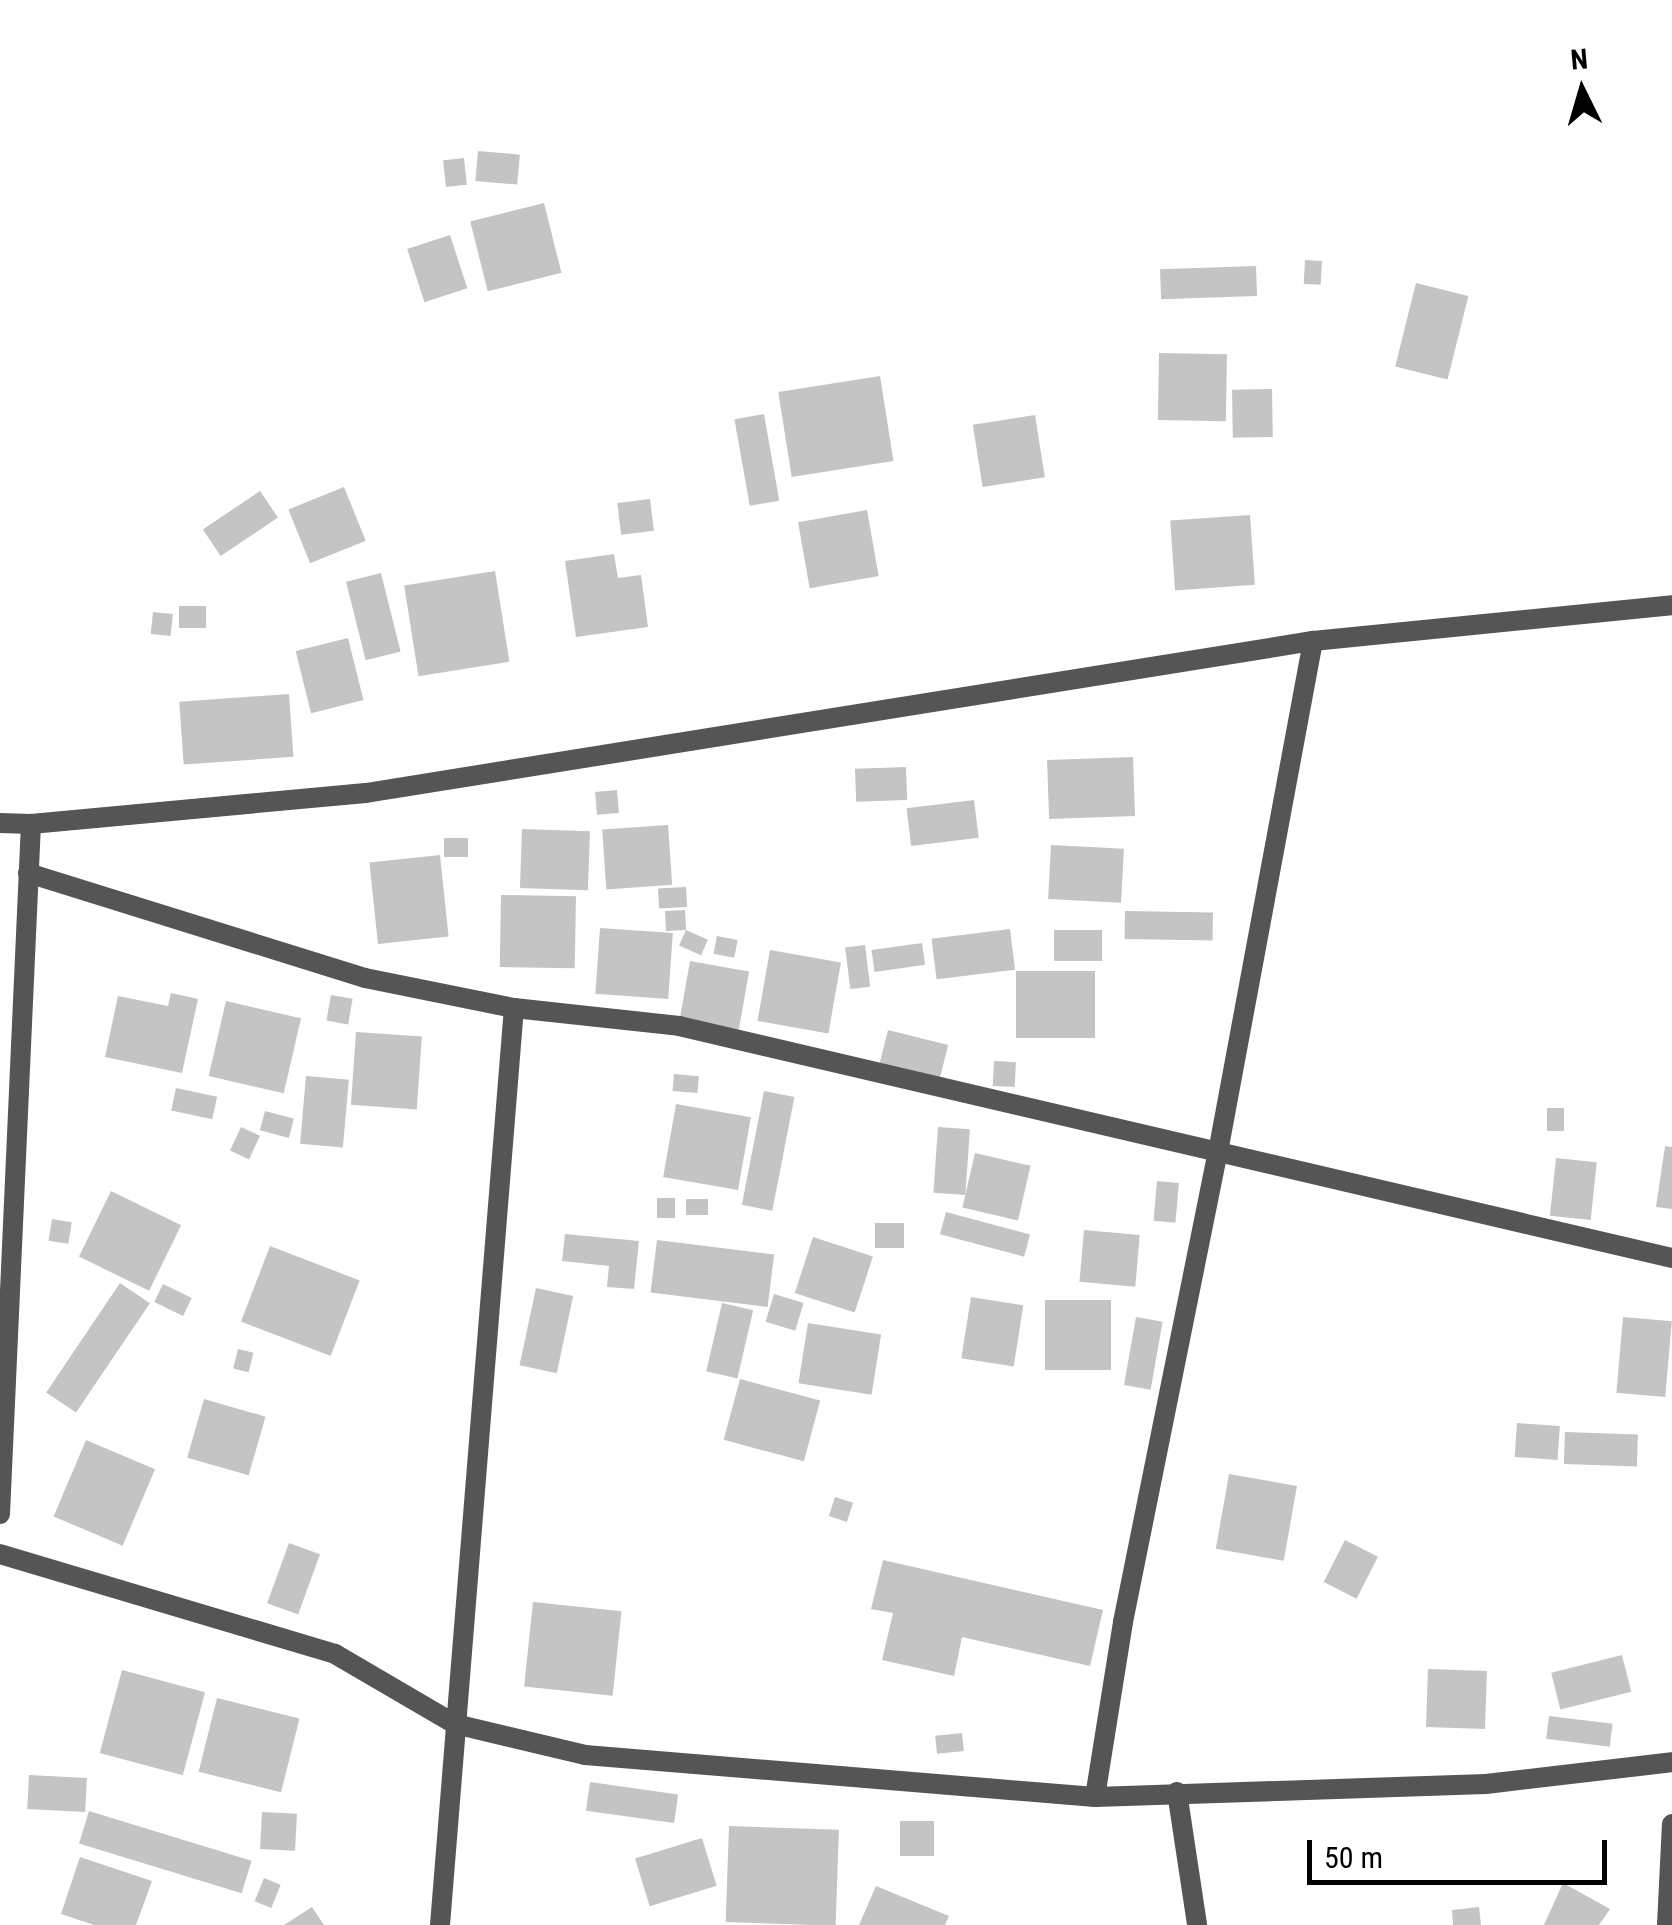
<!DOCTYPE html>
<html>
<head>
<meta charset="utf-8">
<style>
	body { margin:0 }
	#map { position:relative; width:1672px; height:1925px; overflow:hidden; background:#fff; font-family:"Roboto Condensed",sans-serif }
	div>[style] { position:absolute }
	.building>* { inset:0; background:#c4c4c4; transform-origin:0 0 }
	.minor>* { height:20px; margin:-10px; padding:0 10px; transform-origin:10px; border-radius:10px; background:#555 }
	.tertiary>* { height:20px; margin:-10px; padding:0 10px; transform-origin:10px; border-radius:10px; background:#555 }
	span { translate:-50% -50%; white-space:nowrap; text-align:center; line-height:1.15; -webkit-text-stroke:8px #fff; paint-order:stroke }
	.north { position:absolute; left:1532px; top:40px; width:100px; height:100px; -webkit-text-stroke:8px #fff; paint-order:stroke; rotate:355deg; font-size:28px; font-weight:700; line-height:40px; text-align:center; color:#000 }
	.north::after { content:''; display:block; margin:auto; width:35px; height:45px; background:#000; clip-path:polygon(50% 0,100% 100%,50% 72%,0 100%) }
	.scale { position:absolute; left:1307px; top:1840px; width:300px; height:45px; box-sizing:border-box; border:5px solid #000; border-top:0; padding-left:12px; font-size:30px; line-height:35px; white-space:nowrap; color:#000; -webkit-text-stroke:8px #fff; paint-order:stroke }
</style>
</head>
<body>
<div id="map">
	<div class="building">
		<div style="left:478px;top:151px;width:42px;height:30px;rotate:5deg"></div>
		<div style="left:464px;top:158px;width:27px;height:21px;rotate:84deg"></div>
		<div style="left:544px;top:203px;width:72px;height:76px;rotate:76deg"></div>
		<div style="left:450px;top:235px;width:56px;height:45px;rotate:72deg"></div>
		<div style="left:1305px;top:260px;width:17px;height:24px;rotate:3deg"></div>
		<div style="left:1256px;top:266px;width:30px;height:96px;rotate:88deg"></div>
		<div style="left:1416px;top:283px;width:54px;height:86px;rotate:14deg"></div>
		<div style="left:1159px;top:353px;width:68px;height:67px;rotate:1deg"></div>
		<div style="left:880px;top:376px;width:86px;height:103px;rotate:81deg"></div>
		<div style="left:1272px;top:389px;width:48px;height:40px;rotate:89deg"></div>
		<div style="left:764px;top:414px;width:88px;height:30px;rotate:80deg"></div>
		<div style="left:1035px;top:415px;width:63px;height:63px;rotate:81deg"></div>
		<div style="left:344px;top:487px;width:58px;height:60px;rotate:68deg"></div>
		<div style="left:260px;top:491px;width:32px;height:69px;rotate:56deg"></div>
		<div style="left:650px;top:499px;width:32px;height:33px;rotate:83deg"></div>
		<div style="left:867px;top:510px;width:67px;height:70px;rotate:80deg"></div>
		<div style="left:1250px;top:515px;width:70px;height:80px;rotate:86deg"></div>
		<div style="clip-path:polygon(614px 554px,618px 578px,641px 575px,648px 627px,576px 637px,565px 561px)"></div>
		<div style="left:495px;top:571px;width:92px;height:92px;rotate:81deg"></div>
		<div style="left:381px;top:573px;width:81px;height:36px;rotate:76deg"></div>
		<div style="left:206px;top:606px;width:22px;height:27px;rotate:90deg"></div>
		<div style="left:153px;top:612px;width:20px;height:22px;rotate:6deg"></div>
		<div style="left:348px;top:638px;width:64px;height:54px;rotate:76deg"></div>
		<div style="left:289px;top:694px;width:63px;height:110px;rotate:86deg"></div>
		<div style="left:1133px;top:757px;width:59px;height:86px;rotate:88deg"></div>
		<div style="left:906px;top:767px;width:33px;height:51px;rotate:88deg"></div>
		<div style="left:617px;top:790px;width:23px;height:22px;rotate:85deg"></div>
		<div style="left:974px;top:800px;width:38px;height:68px;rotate:83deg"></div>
		<div style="left:668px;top:825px;width:60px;height:66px;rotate:86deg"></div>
		<div style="left:522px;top:829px;width:68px;height:59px;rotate:2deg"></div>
		<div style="left:444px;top:838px;width:24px;height:19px"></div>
		<div style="left:1051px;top:845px;width:73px;height:54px;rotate:3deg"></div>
		<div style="left:440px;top:855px;width:82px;height:71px;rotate:84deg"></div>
		<div style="left:686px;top:887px;width:20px;height:28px;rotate:87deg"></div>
		<div style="left:501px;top:895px;width:75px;height:72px;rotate:1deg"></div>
		<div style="left:685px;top:910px;width:20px;height:20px;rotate:87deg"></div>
		<div style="left:1125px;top:911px;width:88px;height:28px;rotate:1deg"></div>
		<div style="left:600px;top:928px;width:73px;height:66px;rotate:4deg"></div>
		<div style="left:1010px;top:929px;width:41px;height:79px;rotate:83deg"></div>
		<div style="left:686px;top:930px;width:24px;height:17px;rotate:24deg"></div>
		<div style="left:1054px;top:930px;width:48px;height:31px"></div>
		<div style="left:717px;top:936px;width:21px;height:18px;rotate:11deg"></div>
		<div style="left:922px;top:943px;width:22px;height:51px;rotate:82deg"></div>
		<div style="left:865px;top:945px;width:42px;height:20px;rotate:83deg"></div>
		<div style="left:770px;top:950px;width:72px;height:72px;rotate:10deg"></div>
		<div style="left:690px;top:961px;width:60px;height:59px;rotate:10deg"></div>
		<div style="left:1016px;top:971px;width:79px;height:67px"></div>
		<div style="clip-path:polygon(171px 993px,198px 999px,182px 1073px,105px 1057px,118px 996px,168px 1006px)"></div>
		<div style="left:331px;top:995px;width:22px;height:26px;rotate:10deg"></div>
		<div style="left:226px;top:1001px;width:77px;height:77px;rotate:13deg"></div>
		<div style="left:888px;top:1030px;width:62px;height:34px;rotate:14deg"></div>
		<div style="left:356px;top:1032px;width:66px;height:73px;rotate:4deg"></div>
		<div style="left:994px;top:1061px;width:22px;height:25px;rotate:3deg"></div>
		<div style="left:674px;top:1074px;width:25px;height:17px;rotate:5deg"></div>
		<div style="left:306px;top:1076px;width:43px;height:68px;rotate:5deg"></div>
		<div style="left:176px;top:1088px;width:42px;height:23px;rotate:12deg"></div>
		<div style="left:764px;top:1091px;width:31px;height:116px;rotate:11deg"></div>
		<div style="left:676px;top:1104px;width:76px;height:74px;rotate:10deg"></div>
		<div style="left:1547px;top:1108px;width:17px;height:23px"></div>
		<div style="left:265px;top:1111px;width:30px;height:20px;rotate:15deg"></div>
		<div style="left:241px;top:1127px;width:21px;height:26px;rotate:25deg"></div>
		<div style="left:938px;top:1127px;width:32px;height:66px;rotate:4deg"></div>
		<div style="clip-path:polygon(1665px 1146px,1672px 1147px,1672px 1209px,1656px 1207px)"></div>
		<div style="left:975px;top:1153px;width:57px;height:56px;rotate:13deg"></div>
		<div style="left:1556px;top:1158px;width:41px;height:58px;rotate:6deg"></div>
		<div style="left:1157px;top:1181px;width:22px;height:40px;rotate:5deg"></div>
		<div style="left:111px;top:1191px;width:78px;height:73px;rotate:26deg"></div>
		<div style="left:657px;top:1198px;width:18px;height:20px"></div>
		<div style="left:686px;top:1199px;width:22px;height:16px"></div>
		<div style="left:946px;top:1212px;width:87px;height:23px;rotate:15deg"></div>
		<div style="left:52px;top:1219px;width:20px;height:22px;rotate:9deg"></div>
		<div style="left:904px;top:1223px;width:25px;height:29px;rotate:90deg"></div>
		<div style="left:1084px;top:1230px;width:56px;height:52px;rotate:5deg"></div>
		<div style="clip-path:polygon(565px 1234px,639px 1241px,634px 1289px,607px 1287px,609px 1266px,562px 1261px)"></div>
		<div style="left:813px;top:1237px;width:63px;height:59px;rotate:18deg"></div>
		<div style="left:657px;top:1240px;width:118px;height:53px;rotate:7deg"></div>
		<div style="left:270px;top:1246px;width:96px;height:81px;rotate:21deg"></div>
		<div style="left:120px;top:1283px;width:36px;height:132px;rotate:34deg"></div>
		<div style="left:163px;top:1284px;width:32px;height:20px;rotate:26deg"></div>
		<div style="left:536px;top:1288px;width:38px;height:79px;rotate:12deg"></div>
		<div style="left:774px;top:1294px;width:31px;height:29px;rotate:17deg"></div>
		<div style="left:971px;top:1297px;width:53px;height:62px;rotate:9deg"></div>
		<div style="left:1045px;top:1300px;width:66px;height:70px"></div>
		<div style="left:722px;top:1303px;width:32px;height:70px;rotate:13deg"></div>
		<div style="left:1136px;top:1317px;width:27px;height:69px;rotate:10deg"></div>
		<div style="left:1623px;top:1317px;width:49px;height:76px;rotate:5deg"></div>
		<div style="left:808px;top:1323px;width:74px;height:61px;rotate:9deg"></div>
		<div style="left:238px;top:1349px;width:16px;height:20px;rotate:14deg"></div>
		<div style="left:740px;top:1379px;width:83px;height:63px;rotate:15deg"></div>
		<div style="left:204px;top:1399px;width:64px;height:61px;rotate:16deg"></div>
		<div style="left:1517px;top:1423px;width:43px;height:34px;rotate:4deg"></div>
		<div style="left:1565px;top:1432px;width:73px;height:32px;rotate:2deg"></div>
		<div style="left:86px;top:1440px;width:75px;height:83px;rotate:23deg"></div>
		<div style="left:1229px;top:1474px;width:69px;height:76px;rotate:10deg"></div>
		<div style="left:835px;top:1497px;width:19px;height:20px;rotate:18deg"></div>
		<div style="left:1345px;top:1540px;width:37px;height:47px;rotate:27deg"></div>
		<div style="left:289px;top:1543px;width:33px;height:64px;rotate:20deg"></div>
		<div style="clip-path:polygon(883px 1560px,1103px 1610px,1090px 1666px,962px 1637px,954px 1676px,882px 1660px,893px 1613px,871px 1609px)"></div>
		<div style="left:533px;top:1602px;width:89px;height:85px;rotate:6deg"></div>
		<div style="left:1622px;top:1655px;width:38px;height:73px;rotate:76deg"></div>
		<div style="left:1428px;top:1669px;width:59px;height:58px;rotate:2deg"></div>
		<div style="left:122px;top:1670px;width:86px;height:86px;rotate:15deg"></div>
		<div style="left:217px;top:1698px;width:85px;height:76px;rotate:14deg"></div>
		<div style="left:1549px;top:1716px;width:64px;height:23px;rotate:7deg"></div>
		<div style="left:962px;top:1733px;width:18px;height:27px;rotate:84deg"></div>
		<div style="left:29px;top:1775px;width:58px;height:34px;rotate:3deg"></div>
		<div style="left:590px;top:1782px;width:89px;height:29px;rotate:8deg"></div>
		<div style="left:89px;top:1811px;width:170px;height:34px;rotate:17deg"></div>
		<div style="left:262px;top:1812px;width:35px;height:37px;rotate:3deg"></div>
		<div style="left:900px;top:1821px;width:34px;height:35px"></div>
		<div style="left:729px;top:1826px;width:110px;height:96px;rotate:2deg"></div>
		<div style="left:702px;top:1838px;width:50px;height:70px;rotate:73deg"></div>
		<div style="clip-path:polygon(80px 1857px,152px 1881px,136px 1925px,94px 1925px,61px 1914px)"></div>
		<div style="left:264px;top:1878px;width:18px;height:25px;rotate:22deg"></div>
		<div style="clip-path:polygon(1563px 1883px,1610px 1909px,1599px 1925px,1544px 1925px)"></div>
		<div style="clip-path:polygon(876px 1886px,949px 1916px,945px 1925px,859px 1925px)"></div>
		<div style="clip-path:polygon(312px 1907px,324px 1925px,284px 1925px)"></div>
		<div style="clip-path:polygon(1479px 1907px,1481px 1925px,1453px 1925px,1452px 1910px)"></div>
	</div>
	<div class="minor">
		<div style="left:28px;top:873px;width:353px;rotate:17.3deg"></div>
		<div style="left:365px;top:978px;width:152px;rotate:11.4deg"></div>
		<div style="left:514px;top:1008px;width:166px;rotate:6.2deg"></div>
		<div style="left:679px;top:1026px;width:1020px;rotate:13.15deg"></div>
		<div style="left:0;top:1514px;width:691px;rotate:-87.43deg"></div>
		<div style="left:0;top:1554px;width:350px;rotate:16.6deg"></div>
		<div style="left:335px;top:1654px;width:139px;rotate:30.3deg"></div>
		<div style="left:455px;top:1724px;width:134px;rotate:13.4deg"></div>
		<div style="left:585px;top:1755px;width:512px;rotate:4.71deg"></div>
		<div style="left:1095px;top:1797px;width:391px;rotate:-1.9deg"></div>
		<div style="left:1486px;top:1784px;width:187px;rotate:-6.7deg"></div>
		<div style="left:1177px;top:1792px;width:134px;rotate:81.4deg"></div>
		<div style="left:1095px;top:1797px;width:177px;rotate:-80.9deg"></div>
		<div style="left:1123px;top:1622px;width:480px;rotate:-78.6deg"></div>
		<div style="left:1218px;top:1152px;width:520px;rotate:-79.47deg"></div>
		<div style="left:440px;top:1925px;width:920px;rotate:-85.39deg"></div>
		<div style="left:1667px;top:1925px;width:101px;rotate:-87.2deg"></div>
	</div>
	<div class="tertiary">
		<div style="left:0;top:823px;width:31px;rotate:2deg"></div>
		<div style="left:31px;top:824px;width:336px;rotate:-5.3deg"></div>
		<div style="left:366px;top:793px;width:959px;rotate:-9.12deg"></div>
		<div style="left:1313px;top:641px;width:361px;rotate:-5.7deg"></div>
	</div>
	<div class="north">N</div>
	<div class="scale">50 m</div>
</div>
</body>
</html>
